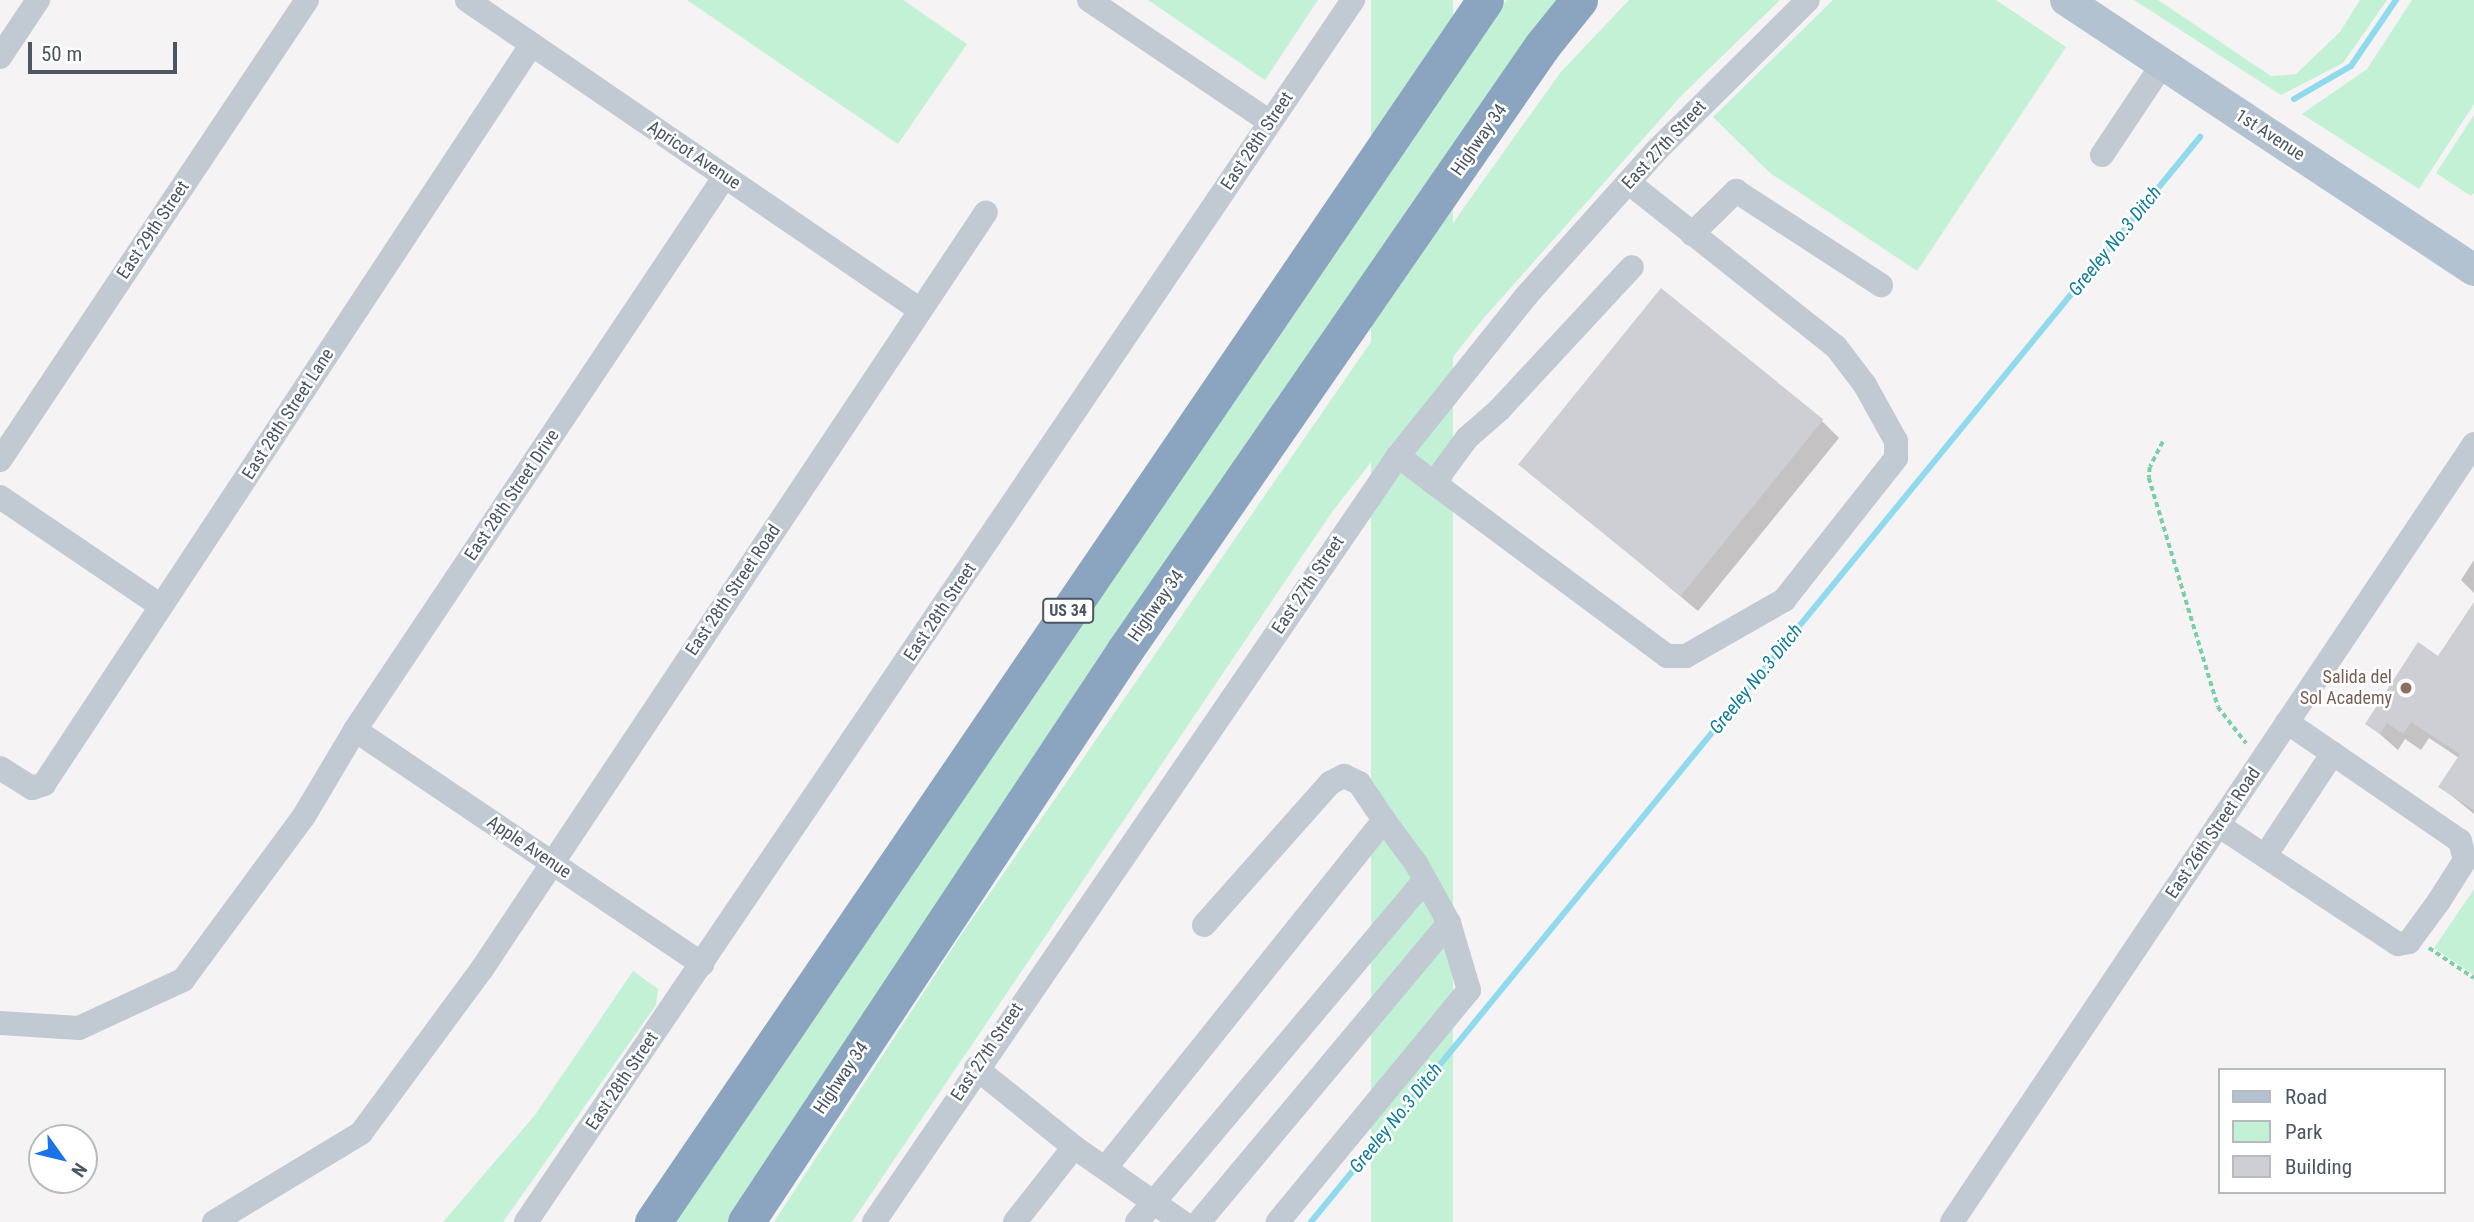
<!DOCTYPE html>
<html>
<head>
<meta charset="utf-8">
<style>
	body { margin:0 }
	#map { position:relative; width:2474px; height:1222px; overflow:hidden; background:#f5f3f3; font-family:"Roboto Condensed",sans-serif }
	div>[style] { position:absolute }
	.green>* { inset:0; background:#c3f1d5; transform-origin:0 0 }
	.shadow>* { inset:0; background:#0003 }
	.stream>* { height:6px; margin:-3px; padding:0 3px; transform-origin:3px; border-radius:3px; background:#90daee }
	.building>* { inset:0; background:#cdcfd5; transform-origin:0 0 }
	.path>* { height:3.5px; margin-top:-1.75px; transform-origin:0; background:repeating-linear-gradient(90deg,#7ad0a6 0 5px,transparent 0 8.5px) }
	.minor>* { height:24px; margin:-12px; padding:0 12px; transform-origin:12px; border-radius:12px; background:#c1cad2 }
	.major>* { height:32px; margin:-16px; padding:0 16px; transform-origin:16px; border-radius:16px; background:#b3c2d1 }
	.highway>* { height:37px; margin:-18.5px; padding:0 18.5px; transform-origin:18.5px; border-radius:18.5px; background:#8ba5c1 }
	.dots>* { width:19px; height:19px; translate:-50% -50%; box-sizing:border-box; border:4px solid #fff; border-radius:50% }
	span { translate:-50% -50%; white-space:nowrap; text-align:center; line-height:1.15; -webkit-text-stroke:5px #fff; paint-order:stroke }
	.shield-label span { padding:2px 5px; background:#fff; border:2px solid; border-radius:5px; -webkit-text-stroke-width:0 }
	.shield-label { font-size:16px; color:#4a5661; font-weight:700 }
	.street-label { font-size:18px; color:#4a5661 }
	.education-label { font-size:18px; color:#785e54 }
	.right { translate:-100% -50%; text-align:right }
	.water-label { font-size:19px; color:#0c7c9b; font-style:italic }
	.legend { position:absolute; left:2218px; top:1068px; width:228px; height:126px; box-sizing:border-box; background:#fff; border:2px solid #b7bbc0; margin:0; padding:9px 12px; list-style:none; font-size:21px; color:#4a5661 }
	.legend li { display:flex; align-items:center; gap:14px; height:35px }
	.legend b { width:35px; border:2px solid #b7bbc0 }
	.north { position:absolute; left:28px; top:1124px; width:70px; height:70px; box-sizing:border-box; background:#fff; border:2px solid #b7bbc0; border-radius:50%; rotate:124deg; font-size:19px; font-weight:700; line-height:28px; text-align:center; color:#4a5661 }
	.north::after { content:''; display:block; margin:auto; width:24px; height:32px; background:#1a73e8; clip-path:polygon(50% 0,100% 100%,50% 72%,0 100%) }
	.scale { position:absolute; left:28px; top:42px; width:149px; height:32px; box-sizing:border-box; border:4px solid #4a5661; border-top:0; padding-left:9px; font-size:21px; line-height:24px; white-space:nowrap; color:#4a5661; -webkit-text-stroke:5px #fff; paint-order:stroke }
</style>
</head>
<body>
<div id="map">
	<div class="green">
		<div style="clip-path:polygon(687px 0,903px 0,967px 44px,898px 144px)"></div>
		<div style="clip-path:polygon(1148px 0,1318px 0,1265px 80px)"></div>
		<div style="left:1371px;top:0;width:82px;height:1477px"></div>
		<div style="clip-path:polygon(1507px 0,1566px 0,729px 1222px,671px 1222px,1478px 33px)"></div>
		<div style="clip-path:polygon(1629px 0,1780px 0,1681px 96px,1482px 320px,1332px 512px,852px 1222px,774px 1222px,963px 932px,1465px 206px,1560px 73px)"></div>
		<div style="clip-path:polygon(1833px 0,1996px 0,2066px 47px,1917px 271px,1770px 173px,1713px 117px)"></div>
		<div style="clip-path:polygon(2134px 0,2158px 0,2271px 76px,2296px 74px,2340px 32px,2360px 0,2387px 0,2343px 63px,2281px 95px)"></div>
		<div style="clip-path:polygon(2412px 0,2474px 0,2474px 104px,2419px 189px,2302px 114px,2367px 69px)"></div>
		<div style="clip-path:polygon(2474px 115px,2474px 193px,2471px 196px,2436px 173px)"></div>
		<div style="clip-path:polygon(2474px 889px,2474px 975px,2434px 948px)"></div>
		<div style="clip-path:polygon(633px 971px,658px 989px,656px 1005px,503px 1222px,443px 1222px,535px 1115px)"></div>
	</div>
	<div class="shadow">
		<div style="clip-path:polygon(1822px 421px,1839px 438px,1698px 611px,1520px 463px)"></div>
		<div style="clip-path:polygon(2474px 560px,2474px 593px,2461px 580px)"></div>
		<div style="clip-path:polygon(2474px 605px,2474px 814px,2441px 787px,2459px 758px,2429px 738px,2421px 750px,2405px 739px,2398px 750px,2367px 723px,2439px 658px)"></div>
	</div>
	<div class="stream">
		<div style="left:2294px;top:99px;width:66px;rotate:-30.1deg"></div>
		<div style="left:2351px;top:66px;width:80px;rotate:-55.7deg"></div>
		<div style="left:1311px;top:1222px;width:1403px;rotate:-50.67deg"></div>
	</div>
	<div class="building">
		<div style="left:1661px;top:288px;width:209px;height:227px;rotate:39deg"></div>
		<div style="clip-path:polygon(2474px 602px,2474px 810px,2438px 787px,2460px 754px,2411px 722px,2403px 734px,2387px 723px,2380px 734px,2365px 724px,2418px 642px,2438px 656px)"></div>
	</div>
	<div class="path">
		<div style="left:2163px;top:442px;width:28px;rotate:117deg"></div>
		<div style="left:2150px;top:467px;width:11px;rotate:95deg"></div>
		<div style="left:2149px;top:478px;width:239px;rotate:73.2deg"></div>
		<div style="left:2218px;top:707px;width:46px;rotate:52.1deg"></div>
		<div style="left:2429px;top:948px;width:54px;rotate:33.7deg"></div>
	</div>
	<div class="minor">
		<div style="left:467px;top:0;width:549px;rotate:34.38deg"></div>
		<div style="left:1089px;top:0;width:218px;rotate:34deg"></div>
		<div style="left:0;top:57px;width:69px;rotate:-56.3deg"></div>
		<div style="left:2102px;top:155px;width:108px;rotate:-56.3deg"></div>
		<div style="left:1692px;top:234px;width:62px;rotate:-44.3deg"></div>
		<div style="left:1736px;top:191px;width:173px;rotate:33deg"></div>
		<div style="left:1398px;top:456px;width:45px;rotate:36.9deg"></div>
		<div style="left:1434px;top:483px;width:56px;rotate:-53.7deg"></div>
		<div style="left:1467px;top:438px;width:43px;rotate:-41.2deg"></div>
		<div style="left:1499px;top:410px;width:195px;rotate:-47.1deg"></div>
		<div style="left:0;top:460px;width:553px;rotate:-56.28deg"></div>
		<div style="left:1434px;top:483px;width:290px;rotate:36.6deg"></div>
		<div style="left:1667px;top:656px;width:19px"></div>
		<div style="left:1686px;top:656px;width:113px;rotate:-29.7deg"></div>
		<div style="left:1784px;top:600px;width:181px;rotate:-51.7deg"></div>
		<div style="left:1896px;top:458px;width:17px;rotate:-90deg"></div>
		<div style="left:1896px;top:441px;width:64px;rotate:-119deg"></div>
		<div style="left:1865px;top:385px;width:48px;rotate:-127.3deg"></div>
		<div style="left:1836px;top:347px;width:265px;rotate:-141.6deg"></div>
		<div style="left:0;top:497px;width:194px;rotate:34.1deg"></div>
		<div style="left:355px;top:730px;width:419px;rotate:34deg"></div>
		<div style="left:0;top:768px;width:38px;rotate:32deg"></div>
		<div style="left:32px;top:788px;width:13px;rotate:-18deg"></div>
		<div style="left:44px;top:784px;width:886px;rotate:-56.6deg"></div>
		<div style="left:2218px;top:825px;width:216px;rotate:33.5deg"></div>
		<div style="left:2398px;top:944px;width:11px;rotate:-10deg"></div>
		<div style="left:2409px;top:942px;width:51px;rotate:-53.8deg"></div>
		<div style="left:2439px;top:901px;width:49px;rotate:-57.6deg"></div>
		<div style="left:2465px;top:860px;width:20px;rotate:-105deg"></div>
		<div style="left:2460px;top:841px;width:210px;rotate:-145.5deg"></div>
		<div style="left:2265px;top:856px;width:123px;rotate:-56.6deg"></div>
		<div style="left:1204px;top:925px;width:190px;rotate:-48.4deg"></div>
		<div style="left:1330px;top:783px;width:16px;rotate:-27deg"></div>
		<div style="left:1344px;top:776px;width:17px;rotate:25deg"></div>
		<div style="left:1359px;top:783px;width:45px;rotate:56deg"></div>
		<div style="left:0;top:1023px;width:79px;rotate:3.6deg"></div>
		<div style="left:79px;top:1028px;width:115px;rotate:-24.8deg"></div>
		<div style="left:183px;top:980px;width:204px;rotate:-53.6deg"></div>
		<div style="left:304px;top:816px;width:100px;rotate:-59.3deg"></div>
		<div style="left:355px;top:730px;width:666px;rotate:-56.26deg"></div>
		<div style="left:976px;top:1068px;width:126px;rotate:38.9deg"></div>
		<div style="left:1074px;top:1147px;width:131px;rotate:34.8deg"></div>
		<div style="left:1107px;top:1166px;width:443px;rotate:-51.3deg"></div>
		<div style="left:1384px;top:820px;width:56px;rotate:53.7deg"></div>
		<div style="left:1417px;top:865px;width:66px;rotate:61.1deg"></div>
		<div style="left:1449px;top:923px;width:70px;rotate:73.4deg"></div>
		<div style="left:1469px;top:990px;width:301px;rotate:129.5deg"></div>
		<div style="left:214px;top:1222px;width:172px;rotate:-31.2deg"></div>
		<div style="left:361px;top:1133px;width:204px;rotate:-53.6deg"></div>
		<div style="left:482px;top:969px;width:909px;rotate:-56.34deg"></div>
		<div style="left:526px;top:1222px;width:1476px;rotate:-55.91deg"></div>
		<div style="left:874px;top:1222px;width:928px;rotate:-55.63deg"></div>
		<div style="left:1398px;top:456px;width:206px;rotate:-51.3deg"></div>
		<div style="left:1527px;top:295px;width:196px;rotate:-48.1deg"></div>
		<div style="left:1658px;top:149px;width:211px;rotate:-44.8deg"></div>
		<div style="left:1015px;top:1222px;width:95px;rotate:-51.8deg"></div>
		<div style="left:1137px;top:1222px;width:447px;rotate:-49.9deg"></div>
		<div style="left:1199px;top:1222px;width:390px;rotate:-50.1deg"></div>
		<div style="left:1952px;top:1222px;width:937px;rotate:-56.14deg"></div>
	</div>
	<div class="major">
		<div style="left:2066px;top:0;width:489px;rotate:33.5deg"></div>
	</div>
	<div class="highway">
		<div style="left:653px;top:1222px;width:1478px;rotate:-55.75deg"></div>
		<div style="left:746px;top:1222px;width:686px;rotate:-56.47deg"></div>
		<div style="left:1125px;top:650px;width:734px;rotate:-55.38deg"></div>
		<div style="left:1542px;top:46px;width:59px;rotate:-51.2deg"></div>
	</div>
	<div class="dots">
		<div style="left:2406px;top:688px;background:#8d6e63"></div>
	</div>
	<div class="shield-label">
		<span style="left:1068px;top:611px">US 34</span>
	</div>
	<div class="street-label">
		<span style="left:2270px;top:135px;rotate:33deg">1st Avenue</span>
		<span style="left:1479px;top:140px;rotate:-55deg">Highway 34</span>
		<span style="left:1257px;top:141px;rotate:-56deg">East 28th Street</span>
		<span style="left:1664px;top:145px;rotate:-47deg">East 27th Street</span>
		<span style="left:694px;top:155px;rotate:34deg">Apricot Avenue</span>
		<span style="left:153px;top:230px;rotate:-56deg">East 29th Street</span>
		<span style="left:288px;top:414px;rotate:-57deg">East 28th Street Lane</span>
		<span style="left:512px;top:495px;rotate:-56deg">East 28th Street Drive</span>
		<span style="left:1308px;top:585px;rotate:-56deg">East 27th Street</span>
		<span style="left:733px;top:590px;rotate:-56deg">East 28th Street Road</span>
		<span style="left:1156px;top:606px;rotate:-55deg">Highway 34</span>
		<span style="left:940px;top:612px;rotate:-56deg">East 28th Street</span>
		<span style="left:2213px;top:833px;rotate:-56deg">East 26th Street Road</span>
		<span style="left:529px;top:847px;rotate:34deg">Apple Avenue</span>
		<span style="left:987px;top:1052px;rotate:-56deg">East 27th Street</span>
		<span style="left:841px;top:1078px;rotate:-56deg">Highway 34</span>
		<span style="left:622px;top:1081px;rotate:-56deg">East 28th Street</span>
	</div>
	<div class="education-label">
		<span class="right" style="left:2392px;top:688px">Salida del<br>Sol Academy</span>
	</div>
	<div class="water-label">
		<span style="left:2115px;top:241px;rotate:-51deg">Greeley No.3 Ditch</span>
		<span style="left:1756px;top:679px;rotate:-51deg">Greeley No.3 Ditch</span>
		<span style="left:1396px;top:1118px;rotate:-51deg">Greeley No.3 Ditch</span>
	</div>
	<ul class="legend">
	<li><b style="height:9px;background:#b3c2d1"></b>Road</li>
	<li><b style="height:19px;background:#c3f1d5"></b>Park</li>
	<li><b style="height:19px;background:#cdcfd5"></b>Building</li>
	</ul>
	<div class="north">N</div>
	<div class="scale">50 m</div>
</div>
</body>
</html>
